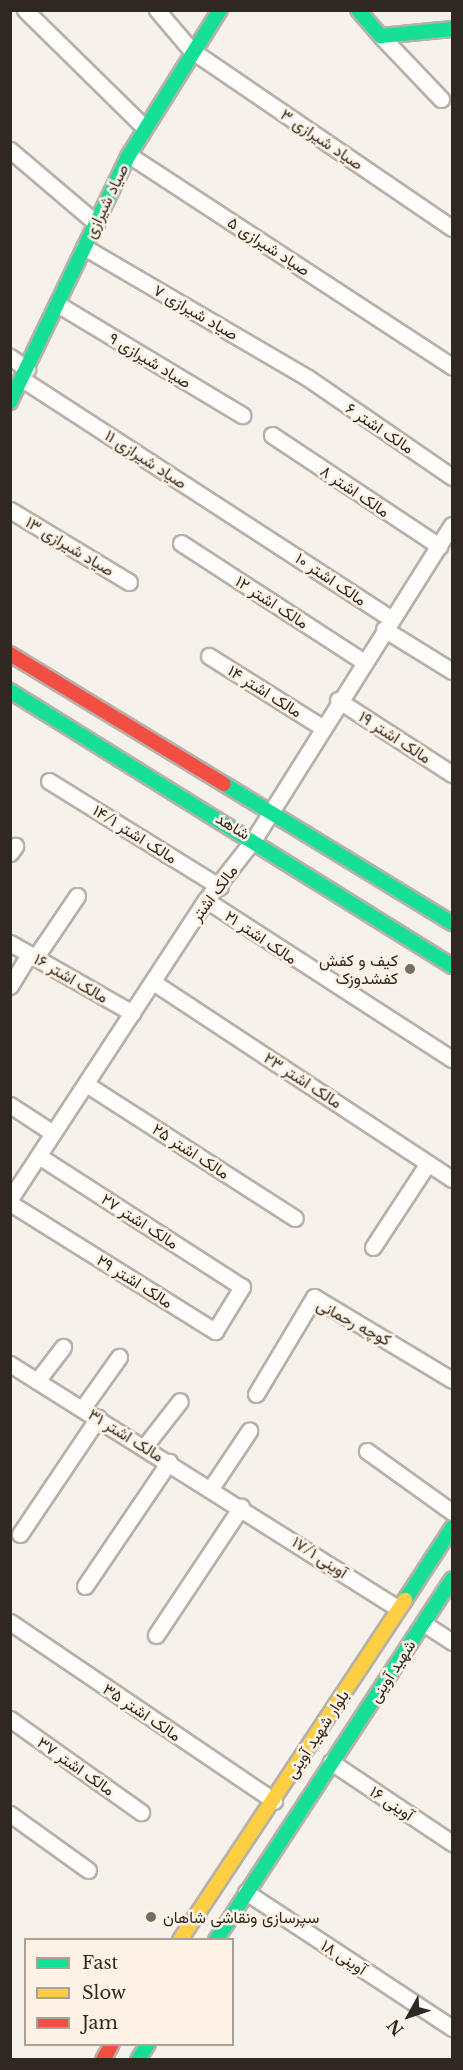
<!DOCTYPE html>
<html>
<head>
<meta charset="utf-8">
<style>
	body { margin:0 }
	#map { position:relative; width:463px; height:2070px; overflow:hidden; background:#f7f1eb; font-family:"Libre Baskerville",Vazirmatn,serif }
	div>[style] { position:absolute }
	.roads { filter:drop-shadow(2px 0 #b7b1aa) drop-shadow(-2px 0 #b7b1aa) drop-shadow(0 2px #b7b1aa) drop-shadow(0 -2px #b7b1aa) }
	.street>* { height:15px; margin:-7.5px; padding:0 7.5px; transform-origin:7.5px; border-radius:7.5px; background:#fefdfc }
	.fast>* { height:14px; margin:-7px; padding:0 7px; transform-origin:7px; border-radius:7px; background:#16e098 }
	.slow>* { height:14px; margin:-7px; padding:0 7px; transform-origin:7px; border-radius:7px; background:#ffcf43 }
	.jam>* { height:14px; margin:-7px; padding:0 7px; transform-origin:7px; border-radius:7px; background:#f24e42 }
	.dots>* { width:16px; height:16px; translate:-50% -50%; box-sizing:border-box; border:3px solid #fdf2e5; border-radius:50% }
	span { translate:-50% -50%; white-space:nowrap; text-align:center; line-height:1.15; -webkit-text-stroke:5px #fdf2e5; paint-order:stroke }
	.street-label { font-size:16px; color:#2f2820 }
	.poi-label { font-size:16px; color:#2f2820 }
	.right { translate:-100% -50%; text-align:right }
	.left { translate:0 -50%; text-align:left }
	.frame { position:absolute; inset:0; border:12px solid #2f2820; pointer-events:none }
	.legend { position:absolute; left:24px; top:1938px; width:210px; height:108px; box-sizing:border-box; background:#fdf2e5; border:2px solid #aba196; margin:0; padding:8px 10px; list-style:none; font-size:18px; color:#2f2820 }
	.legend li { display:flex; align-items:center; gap:12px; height:30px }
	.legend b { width:30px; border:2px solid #aba196 }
	.north { position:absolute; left:379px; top:1986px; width:60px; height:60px; -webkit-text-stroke:4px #fdf2e5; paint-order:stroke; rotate:230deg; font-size:16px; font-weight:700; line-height:24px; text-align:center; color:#2f2820 }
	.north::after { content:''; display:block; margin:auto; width:21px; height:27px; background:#2f2820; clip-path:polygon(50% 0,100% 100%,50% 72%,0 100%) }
</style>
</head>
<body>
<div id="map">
	<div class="roads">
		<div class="street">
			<div style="left:25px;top:10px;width:167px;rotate:44.5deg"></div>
			<div style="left:157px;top:10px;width:52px;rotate:49.6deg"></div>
			<div style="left:191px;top:50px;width:316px;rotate:34.3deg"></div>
			<div style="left:381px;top:36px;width:87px;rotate:46.4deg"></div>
			<div style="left:10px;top:150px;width:113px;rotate:40.3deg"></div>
			<div style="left:129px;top:155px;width:386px;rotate:33.2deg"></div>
			<div style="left:84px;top:247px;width:259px;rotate:30.3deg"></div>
			<div style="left:308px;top:378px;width:175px;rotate:34.5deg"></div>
			<div style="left:59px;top:305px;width:214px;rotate:31deg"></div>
			<div style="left:10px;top:357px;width:21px;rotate:35deg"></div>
			<div style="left:22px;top:379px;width:440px;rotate:33deg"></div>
			<div style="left:272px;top:435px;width:201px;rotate:33.6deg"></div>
			<div style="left:10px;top:510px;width:139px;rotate:31.2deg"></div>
			<div style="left:181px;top:543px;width:217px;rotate:33deg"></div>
			<div style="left:384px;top:629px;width:80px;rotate:31.7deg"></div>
			<div style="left:209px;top:656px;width:131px;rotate:32.2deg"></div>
			<div style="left:338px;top:700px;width:136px;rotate:33deg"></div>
			<div style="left:49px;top:781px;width:201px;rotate:31.8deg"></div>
			<div style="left:10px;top:853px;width:9px;rotate:-54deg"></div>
			<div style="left:206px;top:900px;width:293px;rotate:32.9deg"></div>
			<div style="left:10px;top:943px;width:141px;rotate:29.8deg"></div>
			<div style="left:35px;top:958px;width:75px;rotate:-55.9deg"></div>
			<div style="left:153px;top:982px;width:358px;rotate:33.4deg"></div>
			<div style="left:10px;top:986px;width:37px;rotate:-59deg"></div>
			<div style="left:86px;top:1084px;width:248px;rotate:32.7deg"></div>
			<div style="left:10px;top:1105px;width:51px;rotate:33.1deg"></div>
			<div style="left:10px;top:1199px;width:358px;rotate:-56.8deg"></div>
			<div style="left:206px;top:900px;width:78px;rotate:-51.8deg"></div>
			<div style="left:254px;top:839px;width:371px;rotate:-57.8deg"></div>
			<div style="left:10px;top:1203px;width:242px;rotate:32deg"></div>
			<div style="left:215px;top:1331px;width:52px;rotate:-58.5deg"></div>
			<div style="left:242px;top:1287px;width:242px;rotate:-147.2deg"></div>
			<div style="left:373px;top:1247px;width:100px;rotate:-56.8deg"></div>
			<div style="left:10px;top:1364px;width:458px;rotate:32.2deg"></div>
			<div style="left:37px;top:1381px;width:43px;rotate:-52.6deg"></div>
			<div style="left:256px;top:1394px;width:113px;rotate:-59.1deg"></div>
			<div style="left:314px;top:1297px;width:161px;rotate:31deg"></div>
			<div style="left:82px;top:1409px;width:64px;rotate:-54.6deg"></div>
			<div style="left:144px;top:1447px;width:58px;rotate:-52deg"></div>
			<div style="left:367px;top:1451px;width:105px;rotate:35.7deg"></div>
			<div style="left:211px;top:1488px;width:69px;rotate:-56.3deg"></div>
			<div style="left:20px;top:1534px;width:140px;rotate:-56.1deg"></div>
			<div style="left:85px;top:1586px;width:150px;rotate:-55.9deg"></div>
			<div style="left:10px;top:1622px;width:319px;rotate:34.1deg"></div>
			<div style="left:423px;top:1623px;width:35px;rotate:33deg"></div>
			<div style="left:156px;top:1635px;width:154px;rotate:-56.4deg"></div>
			<div style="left:10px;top:1719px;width:161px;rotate:35.4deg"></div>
			<div style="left:331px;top:1762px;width:146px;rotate:33.8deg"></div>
			<div style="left:10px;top:1814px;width:96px;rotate:35.7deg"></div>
			<div style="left:246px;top:1892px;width:247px;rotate:33.4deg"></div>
		</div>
		<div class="fast">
			<div style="left:358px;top:10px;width:35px;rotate:49deg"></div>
			<div style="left:381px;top:36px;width:71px;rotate:-5.6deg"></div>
			<div style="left:10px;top:402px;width:274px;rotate:-64.3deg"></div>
			<div style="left:129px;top:155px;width:171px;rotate:-57.9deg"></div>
			<div style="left:10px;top:691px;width:521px;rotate:31.89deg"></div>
			<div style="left:224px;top:784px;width:267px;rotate:31.4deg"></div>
			<div style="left:405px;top:1600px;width:86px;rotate:-56.9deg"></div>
			<div style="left:216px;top:1940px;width:431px;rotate:-56.8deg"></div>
			<div style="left:138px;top:2060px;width:19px;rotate:-58deg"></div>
		</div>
		<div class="slow">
			<div style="left:180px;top:1940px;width:408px;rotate:-56.5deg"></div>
		</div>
		<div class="jam">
			<div style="left:10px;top:654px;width:250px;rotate:31.3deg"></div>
			<div style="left:103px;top:2060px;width:18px;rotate:-61deg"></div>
		</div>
	</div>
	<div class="dots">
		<div style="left:410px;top:969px;background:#756e67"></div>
		<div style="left:151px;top:1917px;background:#756e67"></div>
	</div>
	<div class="street-label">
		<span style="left:322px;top:139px;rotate:34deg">صیاد شیرازی ۳</span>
		<span style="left:106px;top:201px;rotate:-64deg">صیاد شیرازی</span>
		<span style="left:269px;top:246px;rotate:33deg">صیاد شیرازی ۵</span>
		<span style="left:196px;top:312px;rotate:30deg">صیاد شیرازی ۷</span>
		<span style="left:150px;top:360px;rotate:31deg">صیاد شیرازی ۹</span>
		<span style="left:380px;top:428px;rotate:34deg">مالک اشتر ۶</span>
		<span style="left:146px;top:459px;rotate:33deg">صیاد شیرازی ۱۱</span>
		<span style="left:355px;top:491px;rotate:34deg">مالک اشتر ۸</span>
		<span style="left:70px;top:546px;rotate:31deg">صیاد شیرازی ۱۳</span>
		<span style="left:331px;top:579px;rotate:34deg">مالک اشتر ۱۰</span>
		<span style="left:272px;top:602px;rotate:33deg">مالک اشتر ۱۲</span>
		<span style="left:265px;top:691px;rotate:32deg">مالک اشتر ۱۴</span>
		<span style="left:395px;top:737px;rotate:33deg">مالک اشتر ۱۹</span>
		<span style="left:233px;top:826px;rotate:31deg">شاهد</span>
		<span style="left:135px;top:834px;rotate:32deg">مالک اشتر ۱۴/۱</span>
		<span style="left:214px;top:893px;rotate:-53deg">مالک اشتر</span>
		<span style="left:261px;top:937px;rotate:34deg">مالک اشتر ۲۱</span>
		<span style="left:71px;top:978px;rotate:30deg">مالک اشتر ۱۶</span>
		<span style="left:303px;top:1080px;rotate:33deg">مالک اشتر ۲۳</span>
		<span style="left:191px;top:1151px;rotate:33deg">مالک اشتر ۲۵</span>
		<span style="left:140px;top:1221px;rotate:33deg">مالک اشتر ۲۷</span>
		<span style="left:135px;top:1281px;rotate:32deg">مالک اشتر ۲۹</span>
		<span style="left:354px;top:1322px;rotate:28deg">کوچه رحمانی</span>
		<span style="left:126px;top:1435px;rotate:32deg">مالک اشتر ۳۱</span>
		<span style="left:320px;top:1557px;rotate:33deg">آوینی ۱۷/۱</span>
		<span style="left:392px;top:1671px;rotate:-57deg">شهید آوینی</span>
		<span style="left:142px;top:1712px;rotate:34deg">مالک اشتر ۳۵</span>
		<span style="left:317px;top:1734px;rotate:-57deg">بلوار شهید آوینی</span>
		<span style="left:76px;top:1766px;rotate:35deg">مالک اشتر ۳۷</span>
		<span style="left:392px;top:1803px;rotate:34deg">۱۶ آوینی</span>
		<span style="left:344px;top:1957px;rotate:33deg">۱۸ آوینی</span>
	</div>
	<div class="poi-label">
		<span class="right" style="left:398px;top:969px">کیف و کفش<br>کفشدوزک</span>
		<span class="left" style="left:163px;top:1917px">سپرسازی و‌نقاشی شاهان</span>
	</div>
	<div class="frame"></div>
	<ul class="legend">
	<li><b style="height:8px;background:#16e098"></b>Fast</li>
	<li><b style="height:8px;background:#ffcf43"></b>Slow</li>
	<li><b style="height:8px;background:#f24e42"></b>Jam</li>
	</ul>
	<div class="north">N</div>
</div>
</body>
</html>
